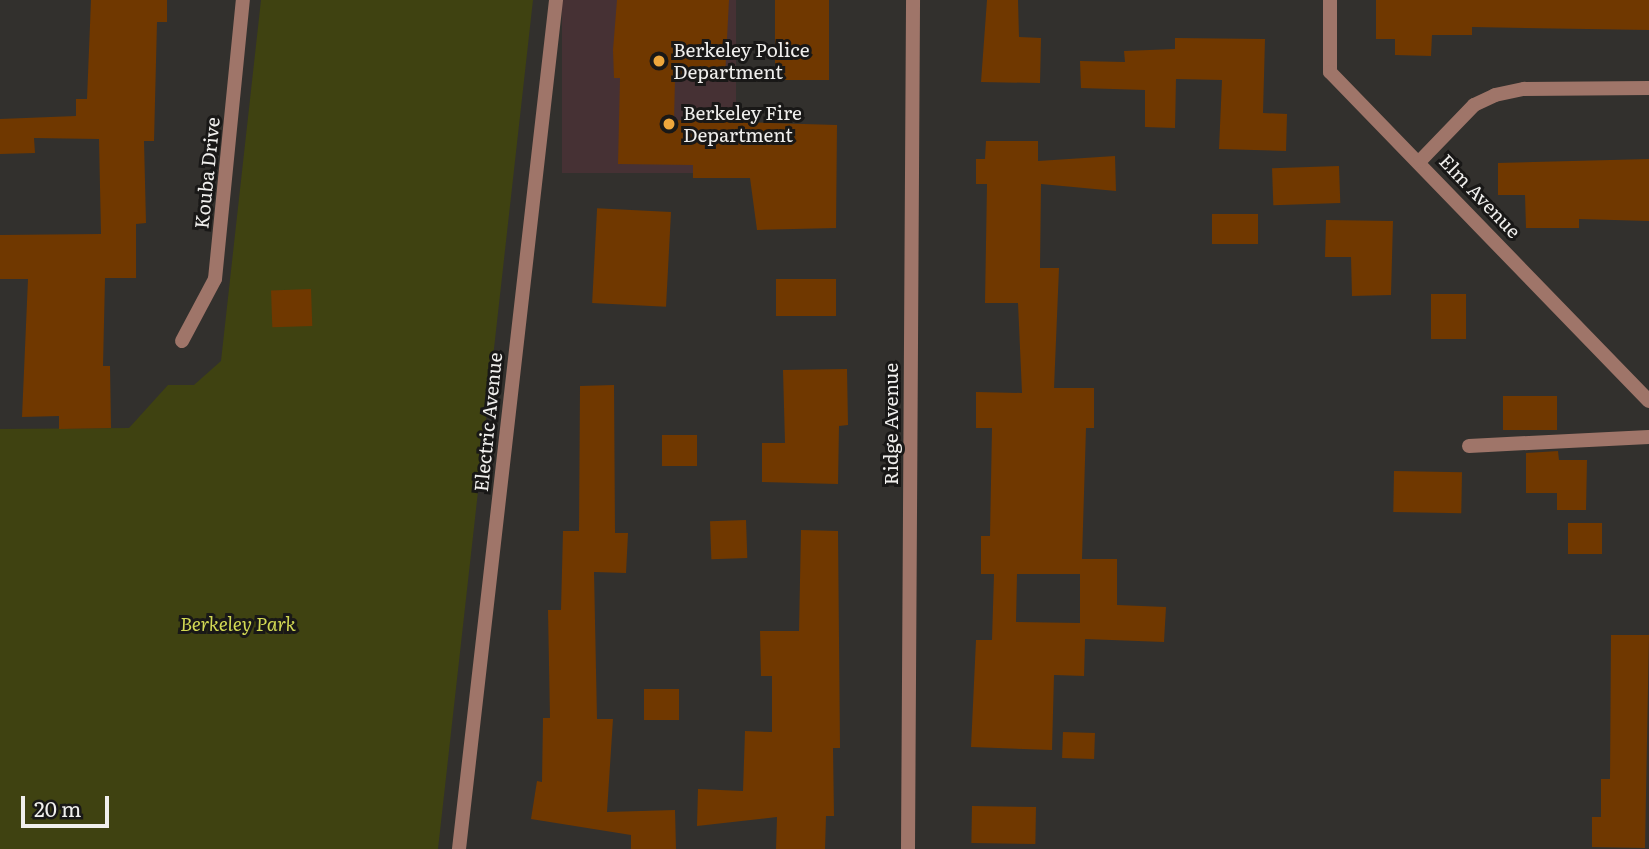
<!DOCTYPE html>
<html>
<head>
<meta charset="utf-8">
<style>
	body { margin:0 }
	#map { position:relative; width:1649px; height:849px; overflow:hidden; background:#32302d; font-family:Literata,serif }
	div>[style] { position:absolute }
	.commercial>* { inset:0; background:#463134; transform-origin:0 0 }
	.green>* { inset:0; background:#3f4211 }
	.building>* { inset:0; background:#703800; transform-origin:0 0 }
	.lane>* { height:14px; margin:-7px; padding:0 7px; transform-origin:7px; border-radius:7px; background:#9f7569 }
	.street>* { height:14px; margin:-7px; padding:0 7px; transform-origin:7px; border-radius:7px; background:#9f7569 }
	.dots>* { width:19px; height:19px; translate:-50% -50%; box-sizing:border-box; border:4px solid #191817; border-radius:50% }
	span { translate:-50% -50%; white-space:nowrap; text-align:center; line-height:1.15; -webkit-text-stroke:6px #191817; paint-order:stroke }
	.poi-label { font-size:19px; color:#f0efed }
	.left { translate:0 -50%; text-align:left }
	.street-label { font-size:19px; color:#f0efed }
	.park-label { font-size:19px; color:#d2d954; font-style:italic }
	.scale { position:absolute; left:21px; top:796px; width:88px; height:32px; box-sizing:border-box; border:4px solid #f0efed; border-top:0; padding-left:9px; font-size:21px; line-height:24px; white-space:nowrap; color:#f0efed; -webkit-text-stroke:5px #191817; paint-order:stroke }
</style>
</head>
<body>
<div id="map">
	<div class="commercial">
		<div style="left:562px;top:0;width:174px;height:173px"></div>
	</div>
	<div class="green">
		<div style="clip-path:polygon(261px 0,533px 0,438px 849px,0 849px,0 429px,129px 428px,168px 385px,194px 385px,221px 361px)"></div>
	</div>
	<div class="building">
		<div style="clip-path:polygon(91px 0,167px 0,167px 22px,157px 22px,154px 141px,144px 141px,146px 223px,136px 224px,136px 278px,105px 278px,103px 366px,110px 366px,111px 428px,59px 429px,59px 416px,22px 417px,28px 279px,0 279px,0 235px,101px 234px,99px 139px,34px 138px,35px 153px,0 154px,0 119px,76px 116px,76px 99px,87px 99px)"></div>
		<div style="clip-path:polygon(617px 0,729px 0,725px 77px,675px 79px,674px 120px,837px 125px,836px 228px,757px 230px,750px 178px,693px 178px,693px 165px,618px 164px,620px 78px,614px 78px,613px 50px)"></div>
		<div style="left:775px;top:0;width:54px;height:80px"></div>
		<div style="clip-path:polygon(987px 0,1018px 0,1019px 37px,1041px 38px,1040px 83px,981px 82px)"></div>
		<div style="clip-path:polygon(1376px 0,1649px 0,1649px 30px,1472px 27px,1472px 35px,1432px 35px,1431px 56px,1395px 55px,1395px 39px,1376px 39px)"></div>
		<div style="clip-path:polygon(1175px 38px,1265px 39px,1263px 113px,1287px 114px,1286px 151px,1219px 149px,1222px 80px,1176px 79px,1175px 128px,1145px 127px,1145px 90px,1081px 88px,1080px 61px,1125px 62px,1124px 51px,1175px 49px)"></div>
		<div style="clip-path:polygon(evenodd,986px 141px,1038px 141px,1038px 161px,1115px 156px,1116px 191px,1041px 184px,1040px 268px,1059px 268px,1054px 388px,1094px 388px,1094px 428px,1086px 428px,1082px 559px,1117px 559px,1117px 605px,1166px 607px,1164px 642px,1085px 639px,1084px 676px,1054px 675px,1052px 750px,971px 747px,976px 640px,992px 640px,994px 574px,981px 574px,981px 536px,990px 536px,992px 428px,976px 428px,976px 392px,1022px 393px,1018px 303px,985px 303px,987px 184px,976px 184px,976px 159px,985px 159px,986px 141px,1017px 574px,1080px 574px,1080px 623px,1016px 622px,1017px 574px)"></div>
		<div style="clip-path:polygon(1649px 159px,1649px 221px,1579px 219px,1579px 228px,1526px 228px,1525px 195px,1498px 195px,1498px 163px)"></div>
		<div style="left:1339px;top:166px;width:37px;height:67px;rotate:88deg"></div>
		<div style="left:671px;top:212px;width:95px;height:74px;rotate:93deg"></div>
		<div style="left:1212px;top:214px;width:46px;height:30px"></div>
		<div style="clip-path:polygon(1326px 220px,1393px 221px,1391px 295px,1352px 296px,1351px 257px,1325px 257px)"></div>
		<div style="left:836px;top:279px;width:37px;height:60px;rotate:90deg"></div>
		<div style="left:311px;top:289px;width:37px;height:40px;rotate:88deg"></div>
		<div style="left:1466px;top:294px;width:45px;height:35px;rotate:90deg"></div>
		<div style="clip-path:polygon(847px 369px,848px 425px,839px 426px,838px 484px,762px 482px,762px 443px,785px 443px,783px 370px)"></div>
		<div style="clip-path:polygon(614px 385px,615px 533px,628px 533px,626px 573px,594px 572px,597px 719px,613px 719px,607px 812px,675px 810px,676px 849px,631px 849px,631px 835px,531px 819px,537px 781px,542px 782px,543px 718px,550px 718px,548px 610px,561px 610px,563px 531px,579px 531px,580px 386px)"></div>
		<div style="left:1503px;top:396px;width:54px;height:34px"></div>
		<div style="left:662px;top:435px;width:35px;height:31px"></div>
		<div style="clip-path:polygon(1558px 451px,1559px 460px,1587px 460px,1586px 510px,1557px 510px,1557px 493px,1526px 493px,1526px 453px)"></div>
		<div style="left:1394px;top:471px;width:68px;height:41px;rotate:1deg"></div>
		<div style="left:746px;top:520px;width:38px;height:36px;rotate:88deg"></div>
		<div style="left:1568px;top:523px;width:34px;height:31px"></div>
		<div style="clip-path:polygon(801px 530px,838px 531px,840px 748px,833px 748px,834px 816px,826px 816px,825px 849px,776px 849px,777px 817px,697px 826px,698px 789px,743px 791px,745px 731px,772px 732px,772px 676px,761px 676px,760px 631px,799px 631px)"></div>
		<div style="clip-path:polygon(1611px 635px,1649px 635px,1645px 848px,1592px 847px,1592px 817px,1601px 817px,1601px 779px,1610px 779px)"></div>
		<div style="left:679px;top:689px;width:31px;height:35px;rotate:90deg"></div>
		<div style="left:1063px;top:732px;width:32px;height:26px;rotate:2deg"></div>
		<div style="left:972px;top:806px;width:64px;height:37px;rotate:1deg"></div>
	</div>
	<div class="lane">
		<div style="left:1469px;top:446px;width:180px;rotate:-2.9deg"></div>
	</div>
	<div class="street">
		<div style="left:1330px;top:0;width:72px;rotate:90deg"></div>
		<div style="left:1330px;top:72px;width:458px;rotate:45.9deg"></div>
		<div style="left:1420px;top:161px;width:78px;rotate:-46deg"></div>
		<div style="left:1474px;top:105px;width:23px;rotate:-25deg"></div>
		<div style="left:1495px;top:95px;width:30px;rotate:-12deg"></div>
		<div style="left:1524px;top:89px;width:125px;rotate:-0.5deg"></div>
		<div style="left:182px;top:341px;width:70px;rotate:-62deg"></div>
		<div style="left:215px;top:279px;width:280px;rotate:-84.3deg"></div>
		<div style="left:459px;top:849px;width:855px;rotate:-83.48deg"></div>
		<div style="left:908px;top:849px;width:849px;rotate:-89.66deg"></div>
	</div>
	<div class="dots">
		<div style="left:659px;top:61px;background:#eea73c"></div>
		<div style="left:669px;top:124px;background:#eea73c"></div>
	</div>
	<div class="poi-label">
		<span class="left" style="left:673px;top:61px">Berkeley Police<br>Department</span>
		<span class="left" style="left:683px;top:124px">Berkeley Fire<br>Department</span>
	</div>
	<div class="street-label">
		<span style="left:207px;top:173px;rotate:-84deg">Kouba Drive</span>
		<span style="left:1480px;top:196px;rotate:46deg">Elm Avenue</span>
		<span style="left:488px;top:422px;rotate:-84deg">Electric Avenue</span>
		<span style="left:891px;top:424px;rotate:-90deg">Ridge Avenue</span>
	</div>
	<div class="park-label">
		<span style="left:238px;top:624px">Berkeley Park</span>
	</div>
	<div class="scale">20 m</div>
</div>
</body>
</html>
